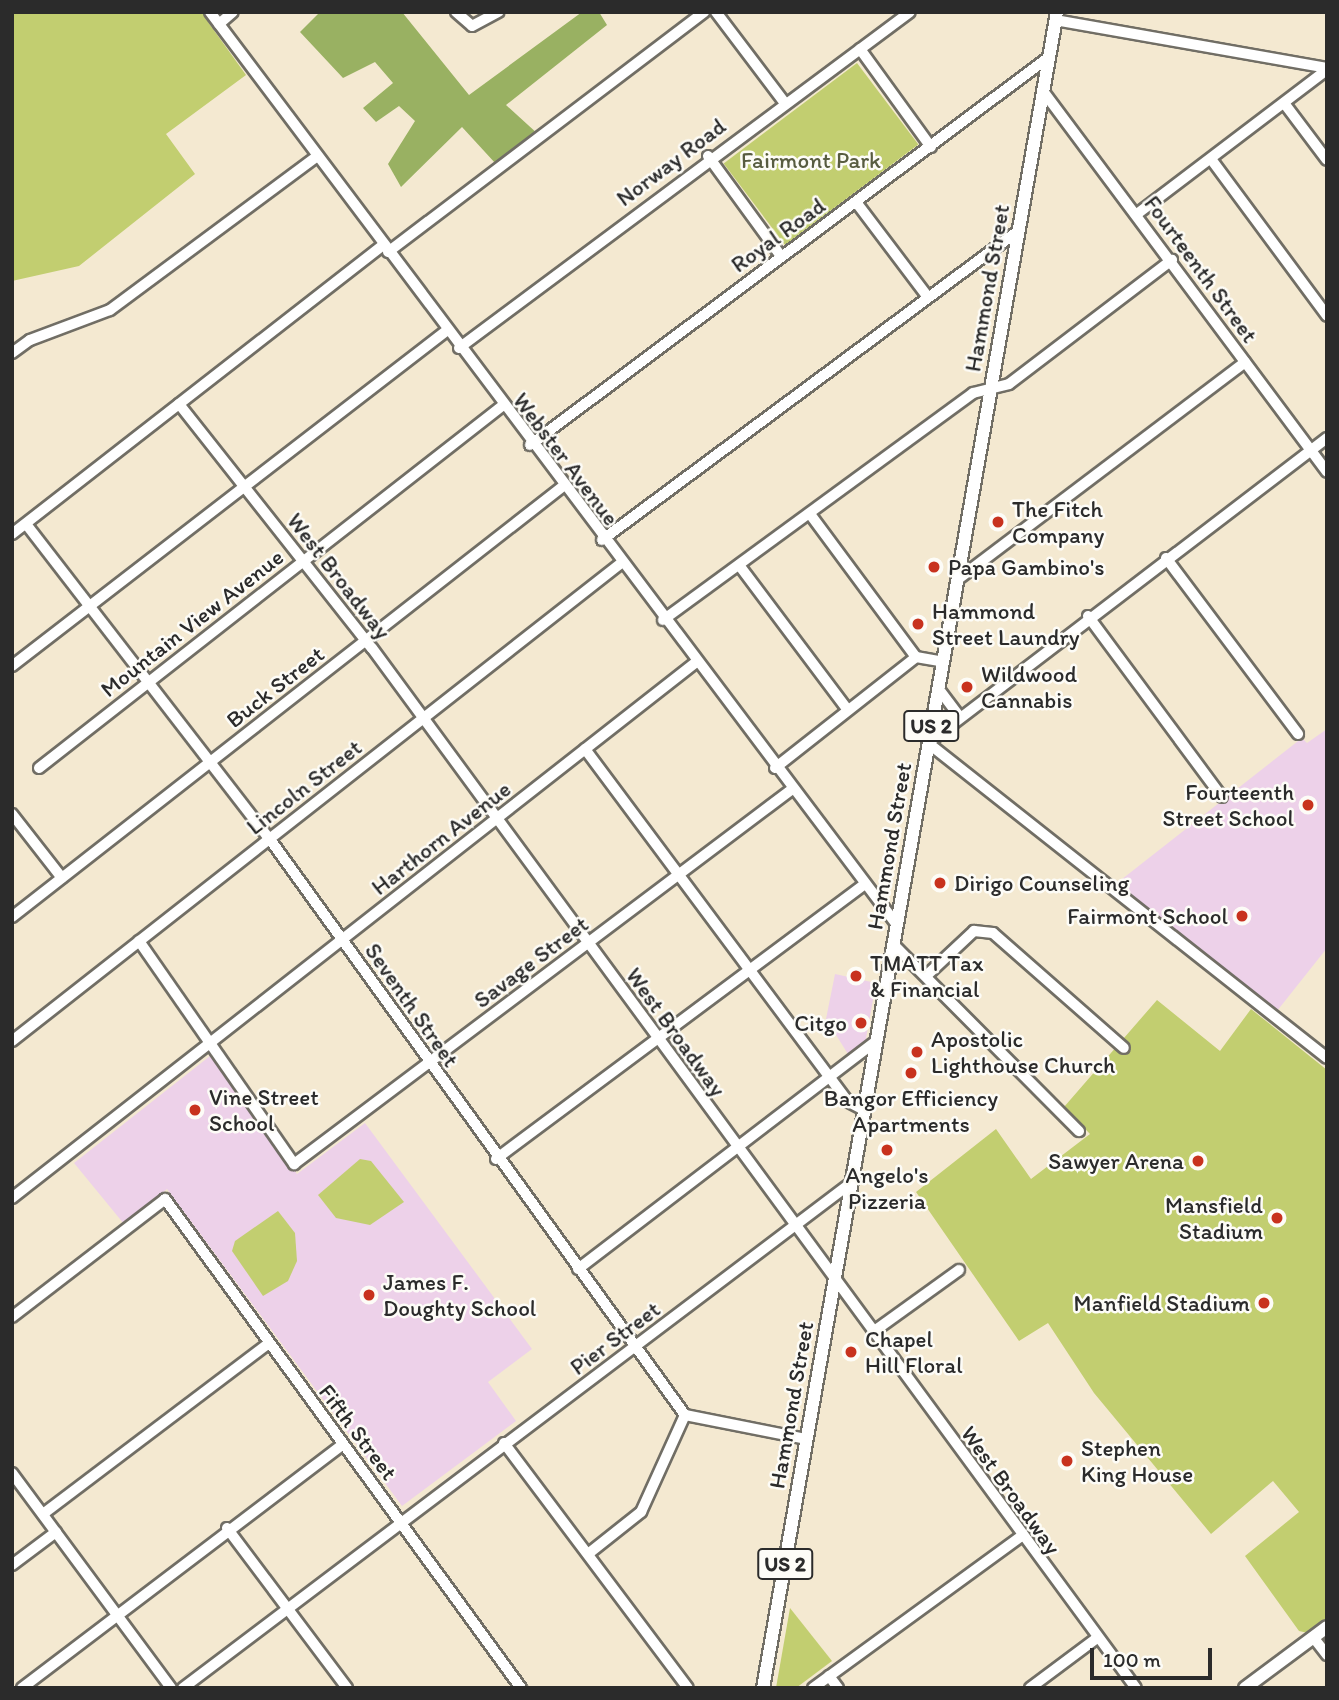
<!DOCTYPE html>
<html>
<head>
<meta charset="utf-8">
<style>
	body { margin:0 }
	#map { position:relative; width:1339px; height:1700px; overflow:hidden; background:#f4e9d1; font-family:Itim,sans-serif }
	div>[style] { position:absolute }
	.built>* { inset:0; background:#edd1e9 }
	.green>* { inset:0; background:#c2ce70; transform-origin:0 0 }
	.forest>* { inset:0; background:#99b162 }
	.roads { filter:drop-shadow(2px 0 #716e65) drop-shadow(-2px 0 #716e65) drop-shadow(0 2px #716e65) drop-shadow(0 -2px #716e65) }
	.minor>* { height:10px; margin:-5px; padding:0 5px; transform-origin:5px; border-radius:5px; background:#fff }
	.major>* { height:12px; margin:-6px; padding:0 6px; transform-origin:6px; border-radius:6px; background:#fff }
	.dots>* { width:19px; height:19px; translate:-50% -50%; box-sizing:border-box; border:4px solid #fdfcf7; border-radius:50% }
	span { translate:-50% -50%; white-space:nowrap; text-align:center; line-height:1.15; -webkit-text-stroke:5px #fdfcf7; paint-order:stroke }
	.shield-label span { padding:2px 5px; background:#fdfcf7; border:2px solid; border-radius:5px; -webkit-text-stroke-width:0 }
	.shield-label { font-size:21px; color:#2b2b2b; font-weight:700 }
	.park-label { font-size:23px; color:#585c40 }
	.street-label { font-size:23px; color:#2b2b2b }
	.poi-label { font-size:23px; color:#2b2b2b }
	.left { translate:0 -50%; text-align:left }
	.right { translate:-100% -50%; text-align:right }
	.frame { position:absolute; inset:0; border:14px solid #2b2b2b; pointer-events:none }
	.scale { position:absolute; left:1090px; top:1648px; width:122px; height:32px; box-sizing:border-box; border:4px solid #2b2b2b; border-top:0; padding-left:9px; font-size:21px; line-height:24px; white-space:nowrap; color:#2b2b2b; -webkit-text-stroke:5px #fdfcf7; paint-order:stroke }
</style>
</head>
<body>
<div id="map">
	<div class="built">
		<div style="clip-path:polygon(1327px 729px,1327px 948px,1277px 1011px,1117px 883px,1302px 738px,1307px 743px)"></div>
		<div style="clip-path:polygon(835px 974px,876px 983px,863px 1055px,853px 1062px,826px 1019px)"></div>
		<div style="clip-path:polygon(210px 1056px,297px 1174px,365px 1123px,532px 1349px,488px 1382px,516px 1421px,402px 1506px,167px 1189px,124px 1224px,74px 1163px)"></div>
	</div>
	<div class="green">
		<div style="clip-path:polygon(12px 12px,220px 12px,208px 22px,246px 75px,166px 134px,195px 174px,79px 266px,12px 281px)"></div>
		<div style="left:857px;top:63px;width:102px;height:167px;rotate:53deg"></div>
		<div style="clip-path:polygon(1157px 1000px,1220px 1051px,1251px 1009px,1327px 1070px,1327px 1619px,1308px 1633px,1299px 1631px,1245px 1556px,1299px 1512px,1273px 1481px,1211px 1534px,1094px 1393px,1048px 1323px,1019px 1341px,916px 1192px,996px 1129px,1031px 1179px,1090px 1134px,1064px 1107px)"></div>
		<div style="clip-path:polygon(360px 1159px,371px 1161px,404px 1202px,370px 1225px,336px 1218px,318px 1195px)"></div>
		<div style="clip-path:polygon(278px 1211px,295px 1233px,297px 1261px,288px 1281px,263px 1296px,232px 1251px,235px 1241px)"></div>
		<div style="clip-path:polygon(790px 1608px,832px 1661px,796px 1688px,776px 1688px)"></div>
	</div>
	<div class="forest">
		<div style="clip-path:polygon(320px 12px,402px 12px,469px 95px,582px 12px,599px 12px,607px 25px,506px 105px,539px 135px,496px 164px,462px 127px,401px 187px,388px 164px,415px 121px,399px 106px,376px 122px,363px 108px,393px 83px,375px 62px,343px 78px,300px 32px)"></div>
	</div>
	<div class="roads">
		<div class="minor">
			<div style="left:210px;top:12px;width:1143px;rotate:53.04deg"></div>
			<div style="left:456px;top:12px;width:21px;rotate:41deg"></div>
			<div style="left:472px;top:26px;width:30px;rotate:-28deg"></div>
			<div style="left:716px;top:12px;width:113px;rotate:52.9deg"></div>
			<div style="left:1055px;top:20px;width:276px;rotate:10deg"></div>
			<div style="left:219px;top:24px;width:18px;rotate:-41deg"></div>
			<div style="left:860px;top:49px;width:121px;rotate:54.1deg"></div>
			<div style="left:1043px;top:91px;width:475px;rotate:53.3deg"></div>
			<div style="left:1284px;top:103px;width:71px;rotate:53deg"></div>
			<div style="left:708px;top:156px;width:124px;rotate:53.9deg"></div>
			<div style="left:1211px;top:159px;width:195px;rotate:53.5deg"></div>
			<div style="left:856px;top:202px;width:118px;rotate:52.9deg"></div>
			<div style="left:1137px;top:214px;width:238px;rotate:-37.2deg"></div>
			<div style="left:388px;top:252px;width:397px;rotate:-37.2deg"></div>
			<div style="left:459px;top:348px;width:562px;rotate:-36.69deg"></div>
			<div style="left:12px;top:353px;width:22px;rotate:-36deg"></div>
			<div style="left:30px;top:340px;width:85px;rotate:-20.6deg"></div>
			<div style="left:110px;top:310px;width:258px;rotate:-36.6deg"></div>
			<div style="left:179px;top:404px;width:311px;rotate:51.7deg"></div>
			<div style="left:372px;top:648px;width:1290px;rotate:53.7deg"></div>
			<div style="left:1327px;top:438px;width:502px;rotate:142.61deg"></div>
			<div style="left:928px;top:743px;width:508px;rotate:38.29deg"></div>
			<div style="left:530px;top:445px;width:648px;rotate:-36.78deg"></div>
			<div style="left:810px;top:514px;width:178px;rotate:53.5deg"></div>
			<div style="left:26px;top:524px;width:397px;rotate:52.3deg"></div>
			<div style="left:269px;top:838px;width:711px;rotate:54.21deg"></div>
			<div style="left:685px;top:1415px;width:123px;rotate:11.2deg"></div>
			<div style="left:12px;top:534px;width:470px;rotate:-37.9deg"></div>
			<div style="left:602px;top:540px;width:518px;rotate:-36.6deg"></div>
			<div style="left:1166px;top:558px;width:220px;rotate:53.1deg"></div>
			<div style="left:739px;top:565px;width:180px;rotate:53.1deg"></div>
			<div style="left:957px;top:580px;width:361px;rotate:-37.1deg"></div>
			<div style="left:1088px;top:616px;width:225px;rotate:53.5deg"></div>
			<div style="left:663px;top:620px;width:384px;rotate:-36.2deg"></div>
			<div style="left:973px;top:393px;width:37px;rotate:-14deg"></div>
			<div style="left:1009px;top:384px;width:205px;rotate:-37.3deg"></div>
			<div style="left:12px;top:666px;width:548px;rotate:-37.66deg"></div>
			<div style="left:938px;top:688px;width:34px;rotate:53deg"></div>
			<div style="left:585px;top:749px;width:439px;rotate:53.3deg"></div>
			<div style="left:847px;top:1101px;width:19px;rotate:28deg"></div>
			<div style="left:39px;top:768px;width:588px;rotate:-38.02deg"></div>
			<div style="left:775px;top:768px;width:179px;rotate:-38.2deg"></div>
			<div style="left:916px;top:657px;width:27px;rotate:10deg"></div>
			<div style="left:12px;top:814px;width:81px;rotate:52deg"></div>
			<div style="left:12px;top:917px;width:698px;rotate:-38.02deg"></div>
			<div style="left:139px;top:941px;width:272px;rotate:55.2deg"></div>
			<div style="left:294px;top:1164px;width:622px;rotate:-36.96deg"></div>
			<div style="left:893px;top:944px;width:264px;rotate:45.2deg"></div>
			<div style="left:926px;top:976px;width:66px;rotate:-43.2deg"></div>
			<div style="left:974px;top:931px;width:19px;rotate:6deg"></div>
			<div style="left:993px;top:933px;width:174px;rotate:41.3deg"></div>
			<div style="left:12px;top:1041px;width:773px;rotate:-38.12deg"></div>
			<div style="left:496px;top:1159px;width:458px;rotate:-36.7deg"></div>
			<div style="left:12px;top:1198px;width:868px;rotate:-38.07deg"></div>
			<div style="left:578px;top:1269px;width:375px;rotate:-37.4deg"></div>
			<div style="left:12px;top:1317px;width:193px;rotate:-37.6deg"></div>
			<div style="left:165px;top:1199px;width:605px;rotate:53.94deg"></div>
			<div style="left:873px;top:1332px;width:106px;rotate:-35.8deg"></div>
			<div style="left:504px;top:1443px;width:306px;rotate:53.1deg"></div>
			<div style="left:12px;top:1473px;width:267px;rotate:53.5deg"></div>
			<div style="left:43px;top:1514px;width:282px;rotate:-37.1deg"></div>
			<div style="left:227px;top:1528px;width:200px;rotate:53.1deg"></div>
			<div style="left:588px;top:1554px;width:68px;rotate:-38.4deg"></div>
			<div style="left:641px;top:1512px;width:107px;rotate:-65.6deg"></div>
			<div style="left:12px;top:1565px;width:55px;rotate:-36.9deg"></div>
			<div style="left:1313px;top:1637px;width:23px;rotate:52deg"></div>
			<div style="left:829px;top:1676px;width:15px;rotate:53deg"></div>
			<div style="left:22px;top:1688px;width:403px;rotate:-37.2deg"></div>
			<div style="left:183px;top:1688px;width:837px;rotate:-37.09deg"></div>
			<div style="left:813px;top:1688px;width:256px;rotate:-36.1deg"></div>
			<div style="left:1030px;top:1688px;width:84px;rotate:-36.7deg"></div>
		</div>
		<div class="major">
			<div style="left:763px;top:1688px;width:1702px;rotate:-80.05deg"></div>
			<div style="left:1245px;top:1688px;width:102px;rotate:-36.6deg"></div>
		</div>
	</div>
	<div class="dots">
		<div style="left:998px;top:522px;background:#c8321e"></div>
		<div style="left:934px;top:567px;background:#c8321e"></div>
		<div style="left:918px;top:624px;background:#c8321e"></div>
		<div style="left:967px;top:687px;background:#c8321e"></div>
		<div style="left:1308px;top:805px;background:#c8321e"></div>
		<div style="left:940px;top:883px;background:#c8321e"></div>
		<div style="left:1242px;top:916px;background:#c8321e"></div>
		<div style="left:856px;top:976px;background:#c8321e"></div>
		<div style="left:861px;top:1023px;background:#c8321e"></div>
		<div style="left:917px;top:1052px;background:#c8321e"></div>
		<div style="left:911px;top:1073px;background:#c8321e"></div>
		<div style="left:195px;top:1110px;background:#c8321e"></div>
		<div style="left:887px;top:1150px;background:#c8321e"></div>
		<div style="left:1198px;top:1161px;background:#c8321e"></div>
		<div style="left:1277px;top:1218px;background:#c8321e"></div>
		<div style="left:369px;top:1295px;background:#c8321e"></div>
		<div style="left:1264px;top:1303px;background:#c8321e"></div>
		<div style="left:851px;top:1352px;background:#c8321e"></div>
		<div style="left:1067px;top:1461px;background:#c8321e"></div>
	</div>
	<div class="shield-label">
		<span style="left:931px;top:726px">US 2</span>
		<span style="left:785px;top:1564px">US 2</span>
	</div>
	<div class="park-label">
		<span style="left:811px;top:160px">Fairmont Park</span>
	</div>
	<div class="street-label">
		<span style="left:671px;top:162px;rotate:-37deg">Norway Road</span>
		<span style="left:778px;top:235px;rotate:-36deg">Royal Road</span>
		<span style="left:1201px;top:269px;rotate:54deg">Fourteenth Street</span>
		<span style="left:987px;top:288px;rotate:-80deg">Hammond Street</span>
		<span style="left:566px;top:459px;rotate:53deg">Webster Avenue</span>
		<span style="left:339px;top:576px;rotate:52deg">West Broadway</span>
		<span style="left:192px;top:623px;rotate:-38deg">Mountain View Avenue</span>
		<span style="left:275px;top:687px;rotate:-38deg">Buck Street</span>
		<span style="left:304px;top:787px;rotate:-38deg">Lincoln Street</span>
		<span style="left:441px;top:838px;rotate:-38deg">Harthorn Avenue</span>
		<span style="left:889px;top:846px;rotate:-80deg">Hammond Street</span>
		<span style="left:531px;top:962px;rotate:-37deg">Savage Street</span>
		<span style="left:412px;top:1005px;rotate:55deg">Seventh Street</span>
		<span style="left:676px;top:1032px;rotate:54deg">West Broadway</span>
		<span style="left:615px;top:1338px;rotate:-37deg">Pier Street</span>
		<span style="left:791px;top:1405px;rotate:-80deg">Hammond Street</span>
		<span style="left:358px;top:1432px;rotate:53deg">Fifth Street</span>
		<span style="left:1011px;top:1490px;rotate:54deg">West Broadway</span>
	</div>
	<div class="poi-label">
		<span class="left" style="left:1012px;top:522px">The Fitch<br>Company</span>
		<span class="left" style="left:948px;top:567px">Papa Gambino's</span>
		<span class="left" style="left:932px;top:624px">Hammond<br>Street Laundry</span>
		<span class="left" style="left:981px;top:687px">Wildwood<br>Cannabis</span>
		<span class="right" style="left:1294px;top:805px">Fourteenth<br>Street School</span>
		<span class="left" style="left:954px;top:883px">Dirigo Counseling</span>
		<span class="right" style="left:1228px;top:916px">Fairmont School</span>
		<span class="left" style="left:870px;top:976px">TMATT Tax<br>&amp; Financial</span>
		<span class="right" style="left:847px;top:1023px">Citgo</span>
		<span class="left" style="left:931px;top:1052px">Apostolic<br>Lighthouse Church</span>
		<span class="left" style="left:209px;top:1110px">Vine Street<br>School</span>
		<span style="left:911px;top:1111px">Bangor Efficiency<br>Apartments</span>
		<span class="right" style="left:1184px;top:1161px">Sawyer Arena</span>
		<span style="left:887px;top:1188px">Angelo's<br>Pizzeria</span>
		<span class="right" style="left:1263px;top:1218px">Mansfield<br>Stadium</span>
		<span class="left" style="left:383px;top:1295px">James F.<br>Doughty School</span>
		<span class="right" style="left:1250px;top:1303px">Manfield Stadium</span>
		<span class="left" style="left:865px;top:1352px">Chapel<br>Hill Floral</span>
		<span class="left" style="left:1081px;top:1461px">Stephen<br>King House</span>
	</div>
	<div class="frame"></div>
	<div class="scale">100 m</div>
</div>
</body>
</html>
